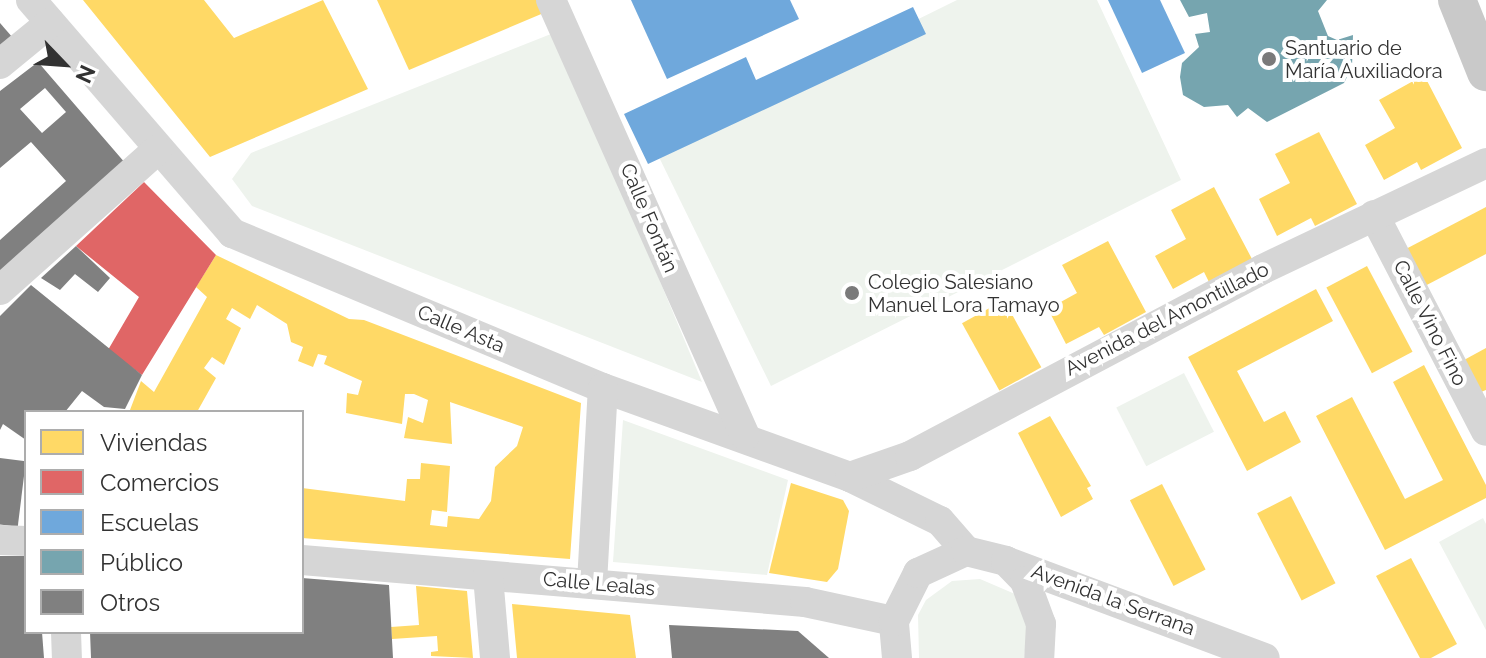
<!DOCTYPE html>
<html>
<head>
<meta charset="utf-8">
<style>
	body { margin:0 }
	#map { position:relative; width:1486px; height:658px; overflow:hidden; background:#fff; font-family:Raleway,sans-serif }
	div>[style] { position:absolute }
	.green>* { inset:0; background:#eef3ed; transform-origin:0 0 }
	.homes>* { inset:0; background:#ffd966; transform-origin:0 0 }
	.shops>* { inset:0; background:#e06666 }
	.schools>* { inset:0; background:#6fa8dc }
	.public>* { inset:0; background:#76a5af }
	.building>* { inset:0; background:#808080; transform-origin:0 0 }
	.minor>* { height:30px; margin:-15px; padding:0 15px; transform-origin:15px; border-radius:15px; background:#d6d6d6 }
	.major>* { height:38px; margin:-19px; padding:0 19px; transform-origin:19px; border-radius:19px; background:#c9c9c9 }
	.dots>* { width:22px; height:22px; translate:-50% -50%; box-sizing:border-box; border:4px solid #fff; border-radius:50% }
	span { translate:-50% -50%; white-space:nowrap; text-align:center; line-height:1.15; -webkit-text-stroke:8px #fff; paint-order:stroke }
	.poi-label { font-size:20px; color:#323232 }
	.left { translate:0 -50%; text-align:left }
	.street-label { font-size:20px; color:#323232 }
	.legend { position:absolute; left:24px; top:410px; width:280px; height:224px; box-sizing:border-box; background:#fff; border:2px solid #adadad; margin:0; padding:10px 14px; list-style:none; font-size:24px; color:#323232 }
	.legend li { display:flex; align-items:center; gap:16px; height:40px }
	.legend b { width:40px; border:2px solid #adadad }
	.north { position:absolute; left:24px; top:24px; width:80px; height:80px; -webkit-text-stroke:6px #fff; paint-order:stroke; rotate:115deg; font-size:22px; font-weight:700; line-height:32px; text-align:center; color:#323232 }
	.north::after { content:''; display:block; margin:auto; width:28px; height:36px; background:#323232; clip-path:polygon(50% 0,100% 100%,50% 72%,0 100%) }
</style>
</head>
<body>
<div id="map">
	<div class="green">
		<div style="clip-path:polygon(957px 0,1097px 0,1181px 180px,771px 386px,655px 149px)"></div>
		<div style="clip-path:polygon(556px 32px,702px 382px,252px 206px,232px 179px,251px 153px)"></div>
		<div style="left:1184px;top:373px;width:66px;height:76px;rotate:63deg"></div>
		<div style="clip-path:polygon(623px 420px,788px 480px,767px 575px,613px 562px)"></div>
		<div style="clip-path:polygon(1483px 518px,1486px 524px,1486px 630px,1439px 542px)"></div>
		<div style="clip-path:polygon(980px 579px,1015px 594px,1028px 627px,1024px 658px,919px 658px,918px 615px,926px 600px,952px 581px)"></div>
	</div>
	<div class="homes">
		<div style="clip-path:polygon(83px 0,204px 0,234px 38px,323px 0,368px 89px,210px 157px)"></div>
		<div style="clip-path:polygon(377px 0,541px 0,546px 12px,409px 70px)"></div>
		<div style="clip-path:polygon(1424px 75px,1462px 148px,1421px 170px,1417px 162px,1384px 180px,1365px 145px,1395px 128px,1379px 100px)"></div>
		<div style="clip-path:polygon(1319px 132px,1357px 204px,1315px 226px,1311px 218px,1277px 236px,1259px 199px,1290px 183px,1275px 154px)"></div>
		<div style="clip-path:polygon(1214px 187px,1252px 259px,1209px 282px,1204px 272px,1173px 289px,1155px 256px,1186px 239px,1171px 210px)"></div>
		<div style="clip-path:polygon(1486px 207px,1486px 254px,1421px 288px,1402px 251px)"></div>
		<div style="clip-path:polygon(1108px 241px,1146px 312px,1104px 335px,1099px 327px,1066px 344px,1048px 309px,1077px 293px,1062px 265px)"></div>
		<div style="clip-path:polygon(216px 255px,349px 319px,364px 320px,581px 403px,570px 559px,302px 538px,302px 488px,405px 501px,407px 479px,420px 479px,421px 463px,450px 466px,447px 512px,432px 510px,430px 525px,447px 527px,448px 516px,479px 519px,491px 501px,495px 467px,517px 446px,523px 427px,450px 402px,452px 444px,404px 438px,408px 417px,423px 423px,428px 400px,414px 394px,405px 394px,402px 424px,346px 413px,347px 393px,358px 395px,362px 381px,324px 364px,327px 356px,318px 354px,313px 367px,298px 361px,303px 347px,291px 342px,287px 324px,257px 305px,250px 319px,232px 308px,226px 319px,241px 328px,224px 365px,212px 357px,204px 368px,216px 378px,197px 412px,130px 410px,141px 381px,154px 392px,207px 297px,196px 287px)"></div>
		<div style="left:1367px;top:266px;width:97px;height:46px;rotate:62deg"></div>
		<div style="clip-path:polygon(1316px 289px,1333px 321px,1237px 371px,1264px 422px,1285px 411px,1301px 442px,1247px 471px,1188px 357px)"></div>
		<div style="left:1004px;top:300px;width:77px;height:48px;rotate:61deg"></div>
		<div style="clip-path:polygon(1486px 348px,1486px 390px,1481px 392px,1464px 360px)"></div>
		<div style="clip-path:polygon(1424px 365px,1486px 485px,1486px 498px,1385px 550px,1316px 416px,1352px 397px,1405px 499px,1443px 480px,1393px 382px)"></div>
		<div style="clip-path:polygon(1050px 416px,1091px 486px,1087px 488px,1093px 499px,1061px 517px,1018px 433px)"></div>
		<div style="clip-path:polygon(791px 483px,843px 500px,849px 511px,838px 569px,827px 582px,769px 573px)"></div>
		<div style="left:1162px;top:484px;width:96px;height:36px;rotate:63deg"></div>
		<div style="left:1291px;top:496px;width:98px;height:38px;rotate:63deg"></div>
		<div style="clip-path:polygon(1411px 558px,1457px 644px,1431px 658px,1420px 658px,1376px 576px)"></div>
		<div style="clip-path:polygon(416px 586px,467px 591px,473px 658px,431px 656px,431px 652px,438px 651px,437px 636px,392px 639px,391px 627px,419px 625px)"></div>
		<div style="clip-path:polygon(512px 604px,630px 615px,636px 658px,517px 658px)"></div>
	</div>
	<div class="shops">
		<div style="clip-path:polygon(144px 182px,216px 255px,142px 375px,108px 350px,139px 297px,76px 246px)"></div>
	</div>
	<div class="schools">
		<div style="clip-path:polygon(631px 0,790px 0,799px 19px,667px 79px)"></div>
		<div style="clip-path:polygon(1108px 0,1160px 0,1185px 53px,1142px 73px)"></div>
		<div style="clip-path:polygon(913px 7px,926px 34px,648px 164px,624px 114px,746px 57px,756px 80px)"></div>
	</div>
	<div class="public">
		<div style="clip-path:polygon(1180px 0,1327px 0,1318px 11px,1328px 36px,1337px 40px,1353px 35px,1352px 67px,1344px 83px,1267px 122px,1248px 108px,1237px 117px,1228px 105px,1204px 107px,1183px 95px,1180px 77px,1182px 63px,1199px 47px,1195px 34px,1210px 32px,1207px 13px,1189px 17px)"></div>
	</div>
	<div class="building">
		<div style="clip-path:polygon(0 23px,13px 38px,0 47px)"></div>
		<div style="clip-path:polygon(evenodd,38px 62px,126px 164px,0 281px,0 240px,66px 181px,31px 142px,0 168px,0 91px,38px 62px,45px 88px,66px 112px,42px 133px,20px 109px,45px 88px)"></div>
		<div style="clip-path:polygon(76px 246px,110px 278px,98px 292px,75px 274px,60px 290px,41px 278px)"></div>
		<div style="clip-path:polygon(31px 285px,142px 375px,125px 409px,104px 407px,82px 391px,65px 412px,26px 412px,26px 440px,3px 424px,0 430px,0 316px)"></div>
		<div style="left:0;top:458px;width:26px;height:66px;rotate:7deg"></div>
		<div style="clip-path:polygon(0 556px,26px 556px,26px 632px,42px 632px,44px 658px,0 658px)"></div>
		<div style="clip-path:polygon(302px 578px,389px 585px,393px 658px,91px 658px,90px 632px,302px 632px)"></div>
		<div style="clip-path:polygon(669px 625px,798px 631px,829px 658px,672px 658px)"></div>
	</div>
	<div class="minor">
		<div style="left:31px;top:0;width:308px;rotate:49.2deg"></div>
		<div style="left:232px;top:233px;width:402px;rotate:22.7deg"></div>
		<div style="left:603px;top:388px;width:263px;rotate:19.8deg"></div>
		<div style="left:850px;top:477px;width:100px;rotate:26.1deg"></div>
		<div style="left:940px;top:521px;width:40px;rotate:49deg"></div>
		<div style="left:551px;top:0;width:477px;rotate:66deg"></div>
		<div style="left:0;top:64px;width:65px;rotate:-39.4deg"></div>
		<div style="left:1374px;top:215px;width:243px;rotate:62.6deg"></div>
		<div style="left:0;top:290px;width:210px;rotate:-41.7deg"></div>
		<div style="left:850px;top:477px;width:64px;rotate:-19.3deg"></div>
		<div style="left:910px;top:456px;width:399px;rotate:-27.9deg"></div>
		<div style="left:1263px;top:269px;width:247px;rotate:-25.4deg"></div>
		<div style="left:0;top:540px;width:26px;rotate:2deg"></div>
		<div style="left:302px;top:560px;width:505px;rotate:4.77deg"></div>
		<div style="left:805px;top:602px;width:91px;rotate:12.1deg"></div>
		<div style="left:1008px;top:562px;width:274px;rotate:20.5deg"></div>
		<div style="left:488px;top:576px;width:82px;rotate:85.1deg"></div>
		<div style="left:592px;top:583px;width:195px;rotate:-86.8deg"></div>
		<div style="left:66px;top:632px;width:26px;rotate:88deg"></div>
		<div style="left:897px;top:658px;width:37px;rotate:-95deg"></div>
		<div style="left:894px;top:621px;width:54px;rotate:-63.4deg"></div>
		<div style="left:918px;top:573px;width:53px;rotate:-24.6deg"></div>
		<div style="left:966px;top:551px;width:41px;rotate:14deg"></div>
		<div style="left:1006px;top:561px;width:28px;rotate:46deg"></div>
		<div style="left:1025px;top:581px;width:46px;rotate:69.6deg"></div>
		<div style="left:1041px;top:624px;width:34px;rotate:93deg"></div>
	</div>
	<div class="major">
		<div style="left:1457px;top:0;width:78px;rotate:68.1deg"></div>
	</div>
	<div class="dots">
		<div style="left:1269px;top:59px;background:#7a7a7a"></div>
		<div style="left:852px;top:293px;background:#7a7a7a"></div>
	</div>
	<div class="poi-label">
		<span class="left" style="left:1285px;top:60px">Santuario de<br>María Auxiliadora</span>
		<span class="left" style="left:868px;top:294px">Colegio Salesiano<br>Manuel Lora Tamayo</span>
	</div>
	<div class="street-label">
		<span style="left:649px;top:218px;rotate:67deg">Calle Fontán</span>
		<span style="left:1167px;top:319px;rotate:-27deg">Avenida del Amontillado</span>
		<span style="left:1430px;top:323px;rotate:63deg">Calle Vino Fino</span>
		<span style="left:461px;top:329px;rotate:23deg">Calle Asta</span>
		<span style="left:599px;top:584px;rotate:5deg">Calle Lealas</span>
		<span style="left:1113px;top:600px;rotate:20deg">Avenida la Serrana</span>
	</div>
	<ul class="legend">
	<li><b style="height:22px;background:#ffd966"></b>Viviendas</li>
	<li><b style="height:22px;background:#e06666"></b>Comercios</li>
	<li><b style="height:22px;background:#6fa8dc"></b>Escuelas</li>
	<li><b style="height:22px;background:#76a5af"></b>Público</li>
	<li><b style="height:22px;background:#808080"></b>Otros</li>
	</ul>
	<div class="north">N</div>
</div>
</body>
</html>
